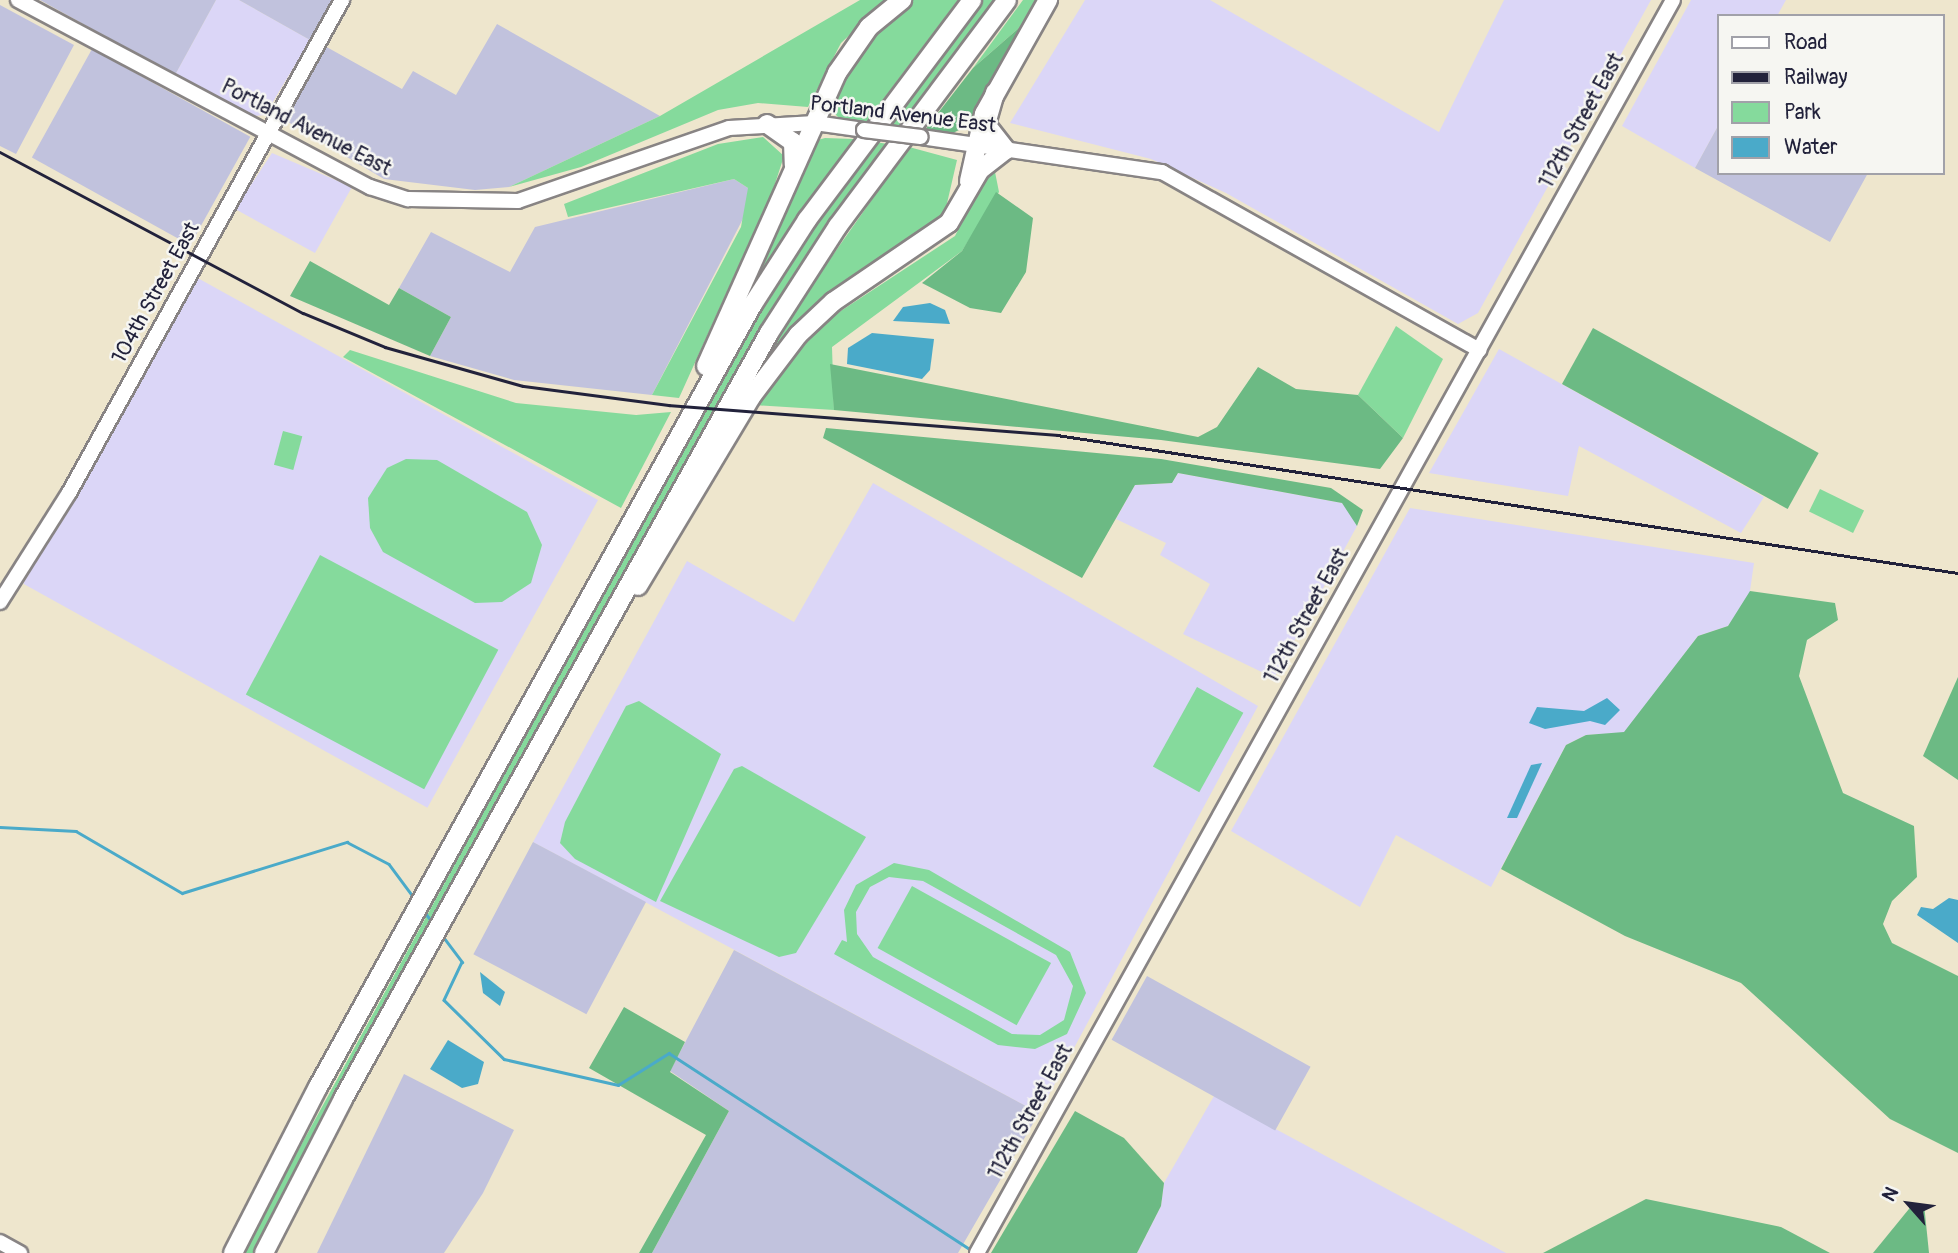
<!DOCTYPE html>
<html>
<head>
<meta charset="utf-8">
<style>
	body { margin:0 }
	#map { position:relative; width:1958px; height:1253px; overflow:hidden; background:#eee6cd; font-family:Pangolin,sans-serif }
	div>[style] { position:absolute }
	.built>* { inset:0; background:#dbd6f7; transform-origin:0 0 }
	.industrial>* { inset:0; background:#c1c2dd; transform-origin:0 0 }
	.green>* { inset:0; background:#85da9c; transform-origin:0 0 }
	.forest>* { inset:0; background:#6cba84; transform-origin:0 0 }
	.water>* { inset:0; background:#4aaac9 }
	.stream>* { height:2.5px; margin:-1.25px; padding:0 1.25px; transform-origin:1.25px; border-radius:1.25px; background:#4aaac9 }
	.roads { filter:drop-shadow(2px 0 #888484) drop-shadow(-2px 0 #888484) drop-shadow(0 2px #888484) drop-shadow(0 -2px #888484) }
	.secondary>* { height:14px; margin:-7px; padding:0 7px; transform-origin:7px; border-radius:7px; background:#fff }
	.highway>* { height:18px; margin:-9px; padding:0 9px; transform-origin:9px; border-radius:9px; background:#fff }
	.rail>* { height:2.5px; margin:-1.25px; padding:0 1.25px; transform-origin:1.25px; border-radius:1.25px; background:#22223b }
	.bridges { filter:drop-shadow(2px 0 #888484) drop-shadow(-2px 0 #888484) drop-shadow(0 2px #888484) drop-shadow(0 -2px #888484) }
	.secondary-bridge>* { height:14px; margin:-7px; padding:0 7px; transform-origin:7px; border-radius:7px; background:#fff }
	span { translate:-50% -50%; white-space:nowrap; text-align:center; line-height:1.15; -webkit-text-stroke:5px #f6f6f2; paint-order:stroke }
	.street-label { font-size:21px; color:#22223b }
	.legend { position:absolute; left:1717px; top:14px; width:228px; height:161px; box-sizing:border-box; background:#f6f6f2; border:2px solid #a1a1a9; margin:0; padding:9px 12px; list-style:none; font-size:21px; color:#22223b }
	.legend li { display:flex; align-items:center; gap:14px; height:35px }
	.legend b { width:35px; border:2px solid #a1a1a9 }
	.north { position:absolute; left:1874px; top:1169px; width:70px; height:70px; -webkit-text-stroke:5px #f6f6f2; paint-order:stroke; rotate:298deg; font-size:19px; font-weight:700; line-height:28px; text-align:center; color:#22223b }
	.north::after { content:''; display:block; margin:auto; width:24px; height:32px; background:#22223b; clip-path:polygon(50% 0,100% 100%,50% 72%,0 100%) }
</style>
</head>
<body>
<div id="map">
	<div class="built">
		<div style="clip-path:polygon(216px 0,239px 0,310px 40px,265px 115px,253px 116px,175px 75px)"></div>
		<div style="clip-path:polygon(1085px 0,1210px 0,1439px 132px,1504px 0,1651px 0,1478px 313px,1458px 324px,1226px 193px,1151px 159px,1010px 123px)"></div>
		<div style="clip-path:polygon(1691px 0,1786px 0,1777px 16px,1718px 16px,1718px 126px,1695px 168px,1622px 126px)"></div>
		<div style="clip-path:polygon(272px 153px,352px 187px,315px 253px,235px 209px)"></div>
		<div style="left:194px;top:276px;width:462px;height:352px;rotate:29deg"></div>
		<div style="clip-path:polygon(1499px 349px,1764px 497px,1741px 533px,1579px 446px,1568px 496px,1429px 473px)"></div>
		<div style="clip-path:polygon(1178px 473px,1342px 503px,1352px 512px,1357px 526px,1274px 678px,1183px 634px,1210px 584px,1160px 555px,1166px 543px,1116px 519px,1135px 485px,1172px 483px)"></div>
		<div style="clip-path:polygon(873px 483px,1258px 706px,1039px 1113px,533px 842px,687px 561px,794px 622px)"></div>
		<div style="clip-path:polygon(1410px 508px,1754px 563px,1749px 598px,1728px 626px,1698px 636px,1624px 733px,1586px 735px,1566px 745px,1491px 887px,1396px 835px,1360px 907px,1231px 831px)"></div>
		<div style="clip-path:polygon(1214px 1096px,1506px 1253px,1137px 1253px,1161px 1206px,1164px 1183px)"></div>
	</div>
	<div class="industrial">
		<div style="clip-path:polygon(40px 0,216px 0,175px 75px)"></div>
		<div style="clip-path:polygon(239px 0,332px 0,310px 40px)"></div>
		<div style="clip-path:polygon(0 5px,74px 45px,16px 154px,0 146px)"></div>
		<div style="clip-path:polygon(497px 24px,660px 116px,509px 187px,475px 190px,384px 179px,283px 119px,323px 45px,402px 89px,413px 71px,456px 95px)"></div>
		<div style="left:92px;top:49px;width:181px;height:124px;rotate:29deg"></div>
		<div style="clip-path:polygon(1718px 126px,1718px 173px,1868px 173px,1830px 242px,1695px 168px)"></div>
		<div style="clip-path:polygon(734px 179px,748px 188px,748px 209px,652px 395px,514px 380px,430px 356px,451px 317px,399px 288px,431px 232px,510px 272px,535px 227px)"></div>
		<div style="left:533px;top:842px;width:128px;height:127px;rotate:28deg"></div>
		<div style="clip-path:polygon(734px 950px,1039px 1113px,958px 1253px,652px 1253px,729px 1111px,670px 1071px)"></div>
		<div style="left:1147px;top:976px;width:187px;height:73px;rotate:29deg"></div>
		<div style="clip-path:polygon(404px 1074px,514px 1130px,483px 1193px,444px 1253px,317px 1253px)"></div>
	</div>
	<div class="green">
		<div style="clip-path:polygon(860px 0,887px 0,841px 43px,808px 107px,758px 103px,718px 110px,581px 167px,509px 187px,660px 116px)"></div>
		<div style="clip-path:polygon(912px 0,958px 0,864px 125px,839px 118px,831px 110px,839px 82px,884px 21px)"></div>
		<div style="clip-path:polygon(982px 0,998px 0,900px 128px,887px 127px)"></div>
		<div style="clip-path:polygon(1023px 0,1039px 0,1027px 21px,973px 68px)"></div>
		<div style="clip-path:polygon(763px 137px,784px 156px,773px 190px,679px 398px,652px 395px,741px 227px,748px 188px,734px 179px,568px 217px,564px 204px,718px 144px)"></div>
		<div style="clip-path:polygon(825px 138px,854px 139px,740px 302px,814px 141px)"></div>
		<div style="clip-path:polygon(875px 142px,888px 144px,804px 260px,747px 355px,304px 1155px,255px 1253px,242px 1253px,763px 302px)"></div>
		<div style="clip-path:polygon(909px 147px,957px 160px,945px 212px,884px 258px,759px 373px,799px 303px)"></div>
		<div style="clip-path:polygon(995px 172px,999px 192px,962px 251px,832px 347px,834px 410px,754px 405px,824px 322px,955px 236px,982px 182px)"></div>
		<div style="clip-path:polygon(1396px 326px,1443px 359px,1403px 438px,1358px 395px)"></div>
		<div style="clip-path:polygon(350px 350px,516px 403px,636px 415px,671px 412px,621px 508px,343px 357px)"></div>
		<div style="left:283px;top:431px;width:20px;height:35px;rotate:15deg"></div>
		<div style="clip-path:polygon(406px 459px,437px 460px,527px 512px,542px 545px,531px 583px,502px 602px,475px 603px,383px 552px,370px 528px,368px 498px,387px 468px)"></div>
		<div style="left:1820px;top:489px;width:49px;height:25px;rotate:26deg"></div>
		<div style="left:320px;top:555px;width:202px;height:158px;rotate:28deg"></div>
		<div style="left:1197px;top:687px;width:53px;height:91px;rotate:29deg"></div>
		<div style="clip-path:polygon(639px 701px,721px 754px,656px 902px,575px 859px,560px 843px,565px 822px,626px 706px)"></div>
		<div style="clip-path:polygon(742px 766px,866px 837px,796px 953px,779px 957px,660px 901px,734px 769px)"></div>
		<div style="clip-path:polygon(evenodd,894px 863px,929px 870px,1070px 952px,1086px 993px,1067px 1034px,1035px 1049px,998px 1045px,834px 954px,842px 940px,847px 942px,844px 910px,856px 885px,894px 863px,889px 877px,923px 881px,1056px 955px,1073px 986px,1064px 1020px,1040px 1035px,1012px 1034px,873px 957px,857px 934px,856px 912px,870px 887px,889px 877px)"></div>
		<div style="left:912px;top:886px;width:159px;height:71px;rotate:29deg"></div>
	</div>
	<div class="forest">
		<div style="clip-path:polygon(1027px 21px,971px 124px,953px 133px,924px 131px,973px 68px)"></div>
		<div style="clip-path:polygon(996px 192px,1033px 218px,1026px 272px,1001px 313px,970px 308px,922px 283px,962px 251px)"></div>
		<div style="clip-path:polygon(310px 261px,389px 305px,399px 288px,451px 317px,430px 356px,290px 296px)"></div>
		<div style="left:1593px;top:328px;width:258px;height:64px;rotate:29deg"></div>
		<div style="clip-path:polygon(830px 364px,1198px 437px,1217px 427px,1258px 367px,1296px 389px,1358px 395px,1403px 438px,1380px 469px,1161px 440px,834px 410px)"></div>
		<div style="clip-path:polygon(826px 428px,1161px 459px,1331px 488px,1363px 510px,1357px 526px,1342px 503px,1178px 473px,1172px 483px,1135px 485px,1082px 578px,823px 438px)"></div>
		<div style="clip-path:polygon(1750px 591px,1835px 603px,1838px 620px,1807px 640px,1799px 676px,1843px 793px,1914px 826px,1917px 877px,1892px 901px,1883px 924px,1892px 943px,1958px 976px,1958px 1153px,1890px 1119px,1741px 983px,1625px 936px,1501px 869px,1566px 745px,1586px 735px,1624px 732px,1698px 636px,1728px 626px)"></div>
		<div style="clip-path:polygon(1958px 677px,1958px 780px,1923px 756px)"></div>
		<div style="clip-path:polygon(624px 1007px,685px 1042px,670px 1072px,729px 1111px,652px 1253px,639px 1253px,706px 1135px,589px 1068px)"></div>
		<div style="clip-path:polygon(1075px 1111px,1124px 1138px,1164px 1183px,1161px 1206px,1137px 1253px,991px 1253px)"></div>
		<div style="clip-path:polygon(1646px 1199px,1781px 1227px,1830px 1253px,1543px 1253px)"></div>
		<div style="clip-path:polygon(1913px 1204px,1924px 1204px,1929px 1253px,1873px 1253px)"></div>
	</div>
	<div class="water">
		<div style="clip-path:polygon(930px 303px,945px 310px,950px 324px,893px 321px,903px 307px)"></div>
		<div style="clip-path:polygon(872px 333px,934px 339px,930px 370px,922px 379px,847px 364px,848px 348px)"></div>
		<div style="clip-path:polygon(1607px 698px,1620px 710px,1605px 725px,1590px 721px,1545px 729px,1529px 723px,1537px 707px,1584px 711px)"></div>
		<div style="clip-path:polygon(1542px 763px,1517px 818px,1507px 818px,1531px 765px)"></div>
		<div style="clip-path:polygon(1949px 898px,1958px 900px,1958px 943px,1917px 915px,1921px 907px,1933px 909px)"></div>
		<div style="clip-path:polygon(480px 972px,505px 992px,500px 1006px,483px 993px)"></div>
		<div style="clip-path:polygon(448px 1040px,484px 1062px,478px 1084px,462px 1088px,430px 1069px)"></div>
	</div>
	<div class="stream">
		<div style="left:0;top:827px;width:76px;rotate:3deg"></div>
		<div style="left:76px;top:831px;width:123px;rotate:30.3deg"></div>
		<div style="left:182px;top:893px;width:173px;rotate:-17.2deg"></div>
		<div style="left:347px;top:842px;width:47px;rotate:27.6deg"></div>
		<div style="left:389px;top:864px;width:44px;rotate:53.4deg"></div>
		<div style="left:423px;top:910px;width:18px;rotate:52deg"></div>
		<div style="left:442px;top:935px;width:34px;rotate:53deg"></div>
		<div style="left:462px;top:962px;width:42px;rotate:115.3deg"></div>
		<div style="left:444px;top:1000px;width:84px;rotate:44.5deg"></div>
		<div style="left:504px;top:1059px;width:117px;rotate:12.8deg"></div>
		<div style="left:618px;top:1085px;width:60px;rotate:-32.1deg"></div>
		<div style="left:669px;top:1053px;width:364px;rotate:33.1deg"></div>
	</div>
	<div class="roads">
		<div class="secondary">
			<div style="left:18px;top:0;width:399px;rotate:28deg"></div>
			<div style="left:370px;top:187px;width:40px;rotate:18deg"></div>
			<div style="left:408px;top:199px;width:110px;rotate:1deg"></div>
			<div style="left:518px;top:201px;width:223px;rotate:-19.1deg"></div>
			<div style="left:729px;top:128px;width:86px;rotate:-3.3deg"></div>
			<div style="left:815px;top:123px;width:49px;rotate:8.1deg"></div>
			<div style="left:921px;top:137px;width:244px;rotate:8.3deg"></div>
			<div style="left:1162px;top:172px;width:364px;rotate:29.3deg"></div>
			<div style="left:0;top:602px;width:129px;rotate:-57.7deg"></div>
			<div style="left:69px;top:493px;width:564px;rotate:-61.02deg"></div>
			<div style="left:0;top:1242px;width:23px;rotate:29deg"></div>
			<div style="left:977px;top:1253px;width:1433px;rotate:-60.95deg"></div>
		</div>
		<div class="highway">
			<div style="left:767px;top:124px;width:32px;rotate:35deg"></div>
			<div style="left:793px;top:142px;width:23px;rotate:88deg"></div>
			<div style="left:969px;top:181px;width:69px;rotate:-77.4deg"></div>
			<div style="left:984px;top:114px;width:131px;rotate:-60.7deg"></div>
			<div style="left:706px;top:366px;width:321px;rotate:-65.9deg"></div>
			<div style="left:837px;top:73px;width:56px;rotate:-55.2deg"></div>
			<div style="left:869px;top:27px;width:43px;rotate:-39.3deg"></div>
			<div style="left:638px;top:586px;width:220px;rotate:-59.1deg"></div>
			<div style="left:751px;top:397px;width:78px;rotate:-52.8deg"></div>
			<div style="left:798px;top:335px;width:48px;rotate:-43.3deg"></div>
			<div style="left:833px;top:302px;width:140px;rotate:-34.3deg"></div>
			<div style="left:949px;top:223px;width:61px;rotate:-59.7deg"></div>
			<div style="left:980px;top:170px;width:33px;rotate:-38deg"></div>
			<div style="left:1006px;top:150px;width:33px;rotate:-128deg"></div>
			<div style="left:986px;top:124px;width:33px;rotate:-74deg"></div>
			<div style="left:233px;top:1253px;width:186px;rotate:-62.9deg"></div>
			<div style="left:318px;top:1087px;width:896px;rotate:-60.95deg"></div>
			<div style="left:753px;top:304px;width:100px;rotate:-57.3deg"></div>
			<div style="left:807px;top:220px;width:275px;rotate:-53.1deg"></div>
			<div style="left:264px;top:1253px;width:173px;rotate:-62.8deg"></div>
			<div style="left:343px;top:1099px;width:876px;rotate:-60.92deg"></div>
			<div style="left:769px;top:333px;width:127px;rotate:-57.2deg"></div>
			<div style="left:838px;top:226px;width:282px;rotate:-53.2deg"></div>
		</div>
	</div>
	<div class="rail">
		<div style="left:0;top:152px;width:343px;rotate:28deg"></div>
		<div style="left:303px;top:313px;width:89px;rotate:22.5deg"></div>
		<div style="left:385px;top:347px;width:143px;rotate:15.8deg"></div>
		<div style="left:523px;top:386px;width:147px;rotate:7.4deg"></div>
		<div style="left:669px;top:405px;width:389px;rotate:4.4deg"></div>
		<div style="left:1057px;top:435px;width:912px;rotate:8.71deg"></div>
	</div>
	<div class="bridges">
		<div class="secondary-bridge">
			<div style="left:864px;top:130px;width:57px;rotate:7deg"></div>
		</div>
	</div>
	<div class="street-label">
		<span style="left:903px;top:115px;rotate:7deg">Portland Avenue East</span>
		<span style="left:1582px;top:121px;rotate:-61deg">112th Street East</span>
		<span style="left:306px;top:128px;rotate:27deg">Portland Avenue East</span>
		<span style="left:156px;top:293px;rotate:-61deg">104th Street East</span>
		<span style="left:1307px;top:616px;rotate:-61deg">112th Street East</span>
		<span style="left:1031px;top:1112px;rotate:-61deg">112th Street East</span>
	</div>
	<ul class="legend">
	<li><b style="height:9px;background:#fff"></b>Road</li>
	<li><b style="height:9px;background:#22223b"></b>Railway</li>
	<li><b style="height:19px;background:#85da9c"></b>Park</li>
	<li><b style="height:19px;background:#4aaac9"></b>Water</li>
	</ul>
	<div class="north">N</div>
</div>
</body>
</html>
